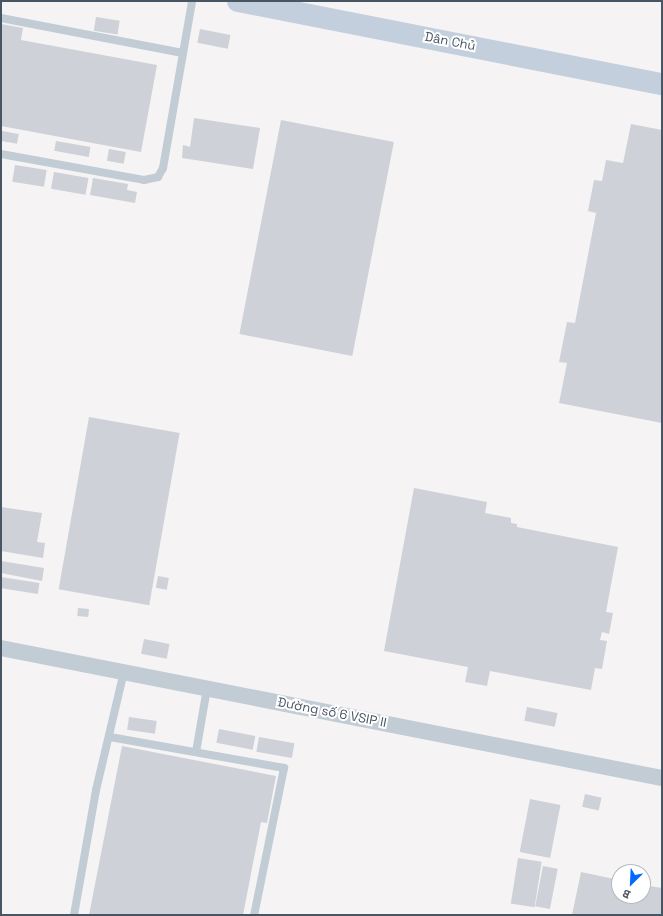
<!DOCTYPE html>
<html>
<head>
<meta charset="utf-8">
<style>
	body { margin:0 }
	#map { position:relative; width:663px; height:916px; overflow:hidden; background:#f5f3f3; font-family:"Space Grotesk",sans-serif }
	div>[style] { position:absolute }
	.building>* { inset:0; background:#ced1d8; transform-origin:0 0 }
	.service>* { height:8px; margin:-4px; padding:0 4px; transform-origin:4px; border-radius:4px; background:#c2ccd5 }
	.minor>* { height:16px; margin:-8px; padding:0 8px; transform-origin:8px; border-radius:8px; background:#c2ccd5 }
	.secondary>* { height:22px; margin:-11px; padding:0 11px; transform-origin:11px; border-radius:11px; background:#c4cfdd }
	span { translate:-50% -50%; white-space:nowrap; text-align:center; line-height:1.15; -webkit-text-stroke:4px #fff; paint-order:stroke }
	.street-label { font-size:13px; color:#485563 }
	.frame { position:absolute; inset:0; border:2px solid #485563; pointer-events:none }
	.north { position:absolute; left:611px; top:864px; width:40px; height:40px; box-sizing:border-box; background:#fff; border:1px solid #b6bbc1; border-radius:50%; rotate:204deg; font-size:11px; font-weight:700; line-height:16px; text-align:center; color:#485563 }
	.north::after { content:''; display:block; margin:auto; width:14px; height:18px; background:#056afc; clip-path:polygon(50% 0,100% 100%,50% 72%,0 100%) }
</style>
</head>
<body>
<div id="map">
	<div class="building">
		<div style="left:96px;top:17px;width:24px;height:14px;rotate:9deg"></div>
		<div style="clip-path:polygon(1px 24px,23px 28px,21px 40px,157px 65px,141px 152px,1px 126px)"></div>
		<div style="left:200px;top:29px;width:31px;height:14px;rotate:11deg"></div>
		<div style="clip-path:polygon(194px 118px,260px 128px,253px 169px,182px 158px,183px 145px,190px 147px)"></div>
		<div style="left:281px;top:120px;width:115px;height:218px;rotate:11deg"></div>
		<div style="clip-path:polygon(631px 124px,662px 130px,662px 423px,559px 403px,567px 363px,559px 362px,567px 322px,575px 323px,596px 213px,588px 211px,594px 180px,602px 181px,606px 160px,623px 163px)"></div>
		<div style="left:2px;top:131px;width:17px;height:10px;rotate:10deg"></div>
		<div style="left:56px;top:141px;width:35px;height:10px;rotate:10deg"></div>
		<div style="left:109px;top:149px;width:17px;height:12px;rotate:10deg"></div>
		<div style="left:15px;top:165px;width:32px;height:17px;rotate:9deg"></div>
		<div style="left:54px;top:172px;width:35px;height:17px;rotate:10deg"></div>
		<div style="clip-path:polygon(93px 178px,128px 184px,127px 190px,137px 192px,135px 203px,90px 195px)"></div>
		<div style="left:89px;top:417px;width:92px;height:175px;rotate:10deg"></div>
		<div style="clip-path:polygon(414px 488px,487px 502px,485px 513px,511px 518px,511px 523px,517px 524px,517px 527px,618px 547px,606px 612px,613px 613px,609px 634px,602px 632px,600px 640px,607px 641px,602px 669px,595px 668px,591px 690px,490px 671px,487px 686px,465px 682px,468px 667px,384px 651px)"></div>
		<div style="clip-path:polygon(1px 507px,42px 513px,37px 542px,45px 543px,43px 558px,1px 551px)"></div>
		<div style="clip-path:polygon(1px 561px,44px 568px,42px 581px,1px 573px)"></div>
		<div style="left:158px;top:576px;width:11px;height:12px;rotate:10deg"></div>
		<div style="left:1px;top:577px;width:39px;height:11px;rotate:9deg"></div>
		<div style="left:78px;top:608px;width:11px;height:8px;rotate:5deg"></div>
		<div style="left:144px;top:639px;width:26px;height:15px;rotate:11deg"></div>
		<div style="left:527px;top:707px;width:31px;height:14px;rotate:11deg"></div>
		<div style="left:129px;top:717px;width:28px;height:13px;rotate:8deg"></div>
		<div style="left:219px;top:729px;width:37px;height:14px;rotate:11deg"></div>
		<div style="left:259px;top:737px;width:36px;height:15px;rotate:10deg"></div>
		<div style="clip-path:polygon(122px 746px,276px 776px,267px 823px,261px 822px,243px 915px,89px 915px)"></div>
		<div style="left:585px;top:794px;width:17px;height:13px;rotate:13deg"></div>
		<div style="left:530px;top:799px;width:31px;height:54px;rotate:11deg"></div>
		<div style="left:518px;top:858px;width:24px;height:46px;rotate:9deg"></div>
		<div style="left:543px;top:866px;width:15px;height:41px;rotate:11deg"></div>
		<div style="clip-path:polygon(581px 872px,619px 880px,619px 896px,643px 896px,643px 885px,662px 888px,662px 915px,572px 915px)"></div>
	</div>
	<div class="service">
		<div style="left:1px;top:18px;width:185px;rotate:10.9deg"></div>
		<div style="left:1px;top:154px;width:145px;rotate:10.3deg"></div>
		<div style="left:144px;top:180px;width:14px;rotate:-12deg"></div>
		<div style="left:158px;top:177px;width:10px;rotate:-61deg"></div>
		<div style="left:163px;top:168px;width:169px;rotate:-80.1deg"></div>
		<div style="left:110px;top:737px;width:177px;rotate:10.1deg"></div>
		<div style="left:284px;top:768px;width:150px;rotate:101.5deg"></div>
		<div style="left:196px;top:752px;width:65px;rotate:-80.2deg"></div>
		<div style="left:74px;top:915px;width:127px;rotate:-80deg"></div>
		<div style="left:96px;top:790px;width:121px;rotate:-76.7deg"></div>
	</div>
	<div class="minor">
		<div style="left:1px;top:648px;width:674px;rotate:11.13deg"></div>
	</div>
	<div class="secondary">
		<div style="left:238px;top:1px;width:432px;rotate:11.1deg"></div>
	</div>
	<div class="street-label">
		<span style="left:450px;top:42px;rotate:11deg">Dân Chủ</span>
		<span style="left:332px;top:713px;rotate:11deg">Đường số 6 VSIP II</span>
	</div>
	<div class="frame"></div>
	<div class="north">B</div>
</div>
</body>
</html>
